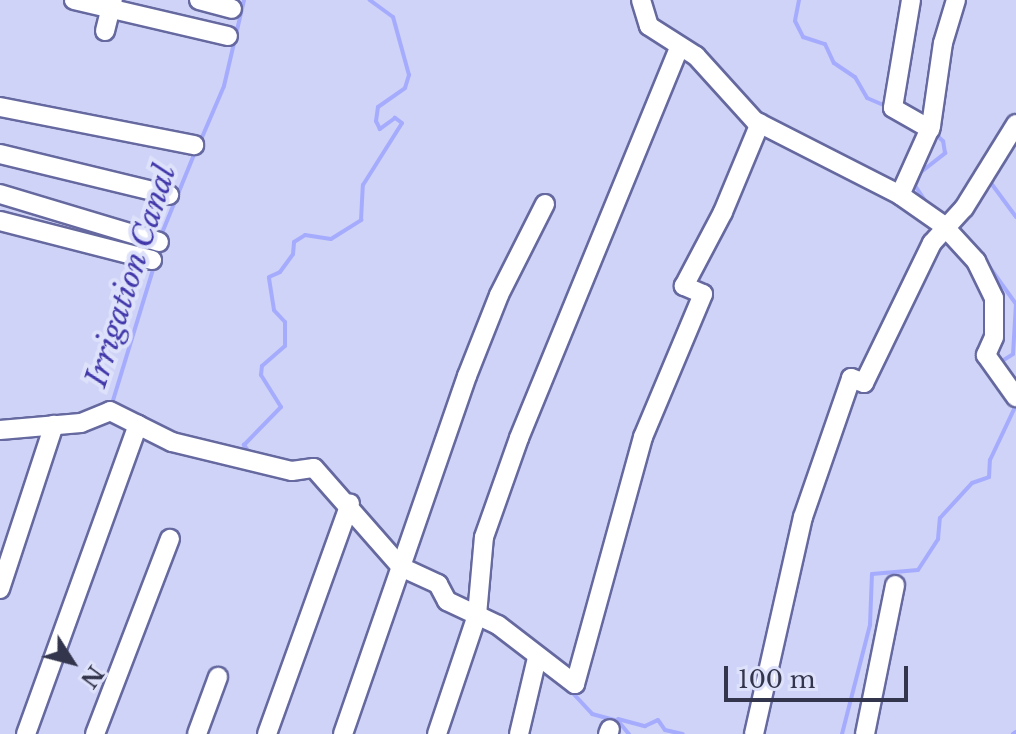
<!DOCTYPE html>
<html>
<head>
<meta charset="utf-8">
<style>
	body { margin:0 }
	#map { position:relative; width:1016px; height:734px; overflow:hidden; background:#cfd3f7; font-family:"Libre Baskerville",serif }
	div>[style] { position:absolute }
	.stream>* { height:4px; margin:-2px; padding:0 2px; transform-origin:2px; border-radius:2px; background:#a6acfd }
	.roads { filter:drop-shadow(2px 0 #65699f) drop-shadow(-2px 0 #65699f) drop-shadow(0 2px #65699f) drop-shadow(0 -2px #65699f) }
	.minor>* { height:18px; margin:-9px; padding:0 9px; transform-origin:9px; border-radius:9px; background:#fff }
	span { translate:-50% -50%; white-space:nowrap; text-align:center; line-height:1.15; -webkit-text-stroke:8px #dee1fa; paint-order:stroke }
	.water-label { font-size:30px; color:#4238aa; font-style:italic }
	.north { position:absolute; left:32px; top:622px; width:80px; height:80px; -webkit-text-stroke:6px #dee1fa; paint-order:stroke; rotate:126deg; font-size:22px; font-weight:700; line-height:32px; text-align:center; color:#33354d }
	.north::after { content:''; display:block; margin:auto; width:28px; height:36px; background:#33354d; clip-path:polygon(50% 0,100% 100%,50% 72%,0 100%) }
	.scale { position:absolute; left:724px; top:666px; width:184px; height:36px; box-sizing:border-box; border:4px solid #33354d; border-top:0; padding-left:10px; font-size:24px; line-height:28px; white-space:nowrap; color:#33354d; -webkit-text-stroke:6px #dee1fa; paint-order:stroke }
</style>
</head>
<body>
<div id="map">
	<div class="stream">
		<div style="left:799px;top:0;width:21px;rotate:101deg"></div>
		<div style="left:795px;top:21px;width:18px;rotate:63deg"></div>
		<div style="left:803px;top:37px;width:23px;rotate:18deg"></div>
		<div style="left:825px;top:44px;width:21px;rotate:65deg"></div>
		<div style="left:834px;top:63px;width:25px;rotate:34deg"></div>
		<div style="left:855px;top:77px;width:24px;rotate:60deg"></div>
		<div style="left:867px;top:98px;width:23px;rotate:23deg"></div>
		<div style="left:200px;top:142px;width:61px;rotate:-66.8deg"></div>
		<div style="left:224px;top:86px;width:88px;rotate:-76.9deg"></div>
		<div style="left:988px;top:179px;width:47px;rotate:53.6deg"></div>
		<div style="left:928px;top:205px;width:23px;rotate:-124deg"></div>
		<div style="left:915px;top:186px;width:15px;rotate:-67deg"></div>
		<div style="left:921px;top:172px;width:31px;rotate:-38deg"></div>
		<div style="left:945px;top:153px;width:12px;rotate:-99deg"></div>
		<div style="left:943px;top:141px;width:13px;rotate:-138deg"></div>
		<div style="left:160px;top:238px;width:95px;rotate:-67.8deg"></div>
		<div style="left:981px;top:255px;width:60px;rotate:54.5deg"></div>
		<div style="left:1004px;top:367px;width:6px;rotate:-108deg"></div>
		<div style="left:1002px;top:361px;width:13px;rotate:-32deg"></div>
		<div style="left:1013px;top:354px;width:50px;rotate:-86.6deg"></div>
		<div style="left:111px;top:407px;width:147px;rotate:-73deg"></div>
		<div style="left:281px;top:461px;width:33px;rotate:-164deg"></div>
		<div style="left:249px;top:452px;width:9px;rotate:-126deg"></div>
		<div style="left:244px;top:445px;width:53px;rotate:-45.8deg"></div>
		<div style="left:281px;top:407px;width:38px;rotate:-122deg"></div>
		<div style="left:261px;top:375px;width:9px;rotate:-84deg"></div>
		<div style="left:262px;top:366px;width:30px;rotate:-41deg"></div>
		<div style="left:285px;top:346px;width:24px;rotate:-90deg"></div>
		<div style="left:285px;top:322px;width:16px;rotate:-133deg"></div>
		<div style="left:274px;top:310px;width:33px;rotate:-99deg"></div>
		<div style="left:269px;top:277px;width:12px;rotate:-24deg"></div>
		<div style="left:280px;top:272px;width:22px;rotate:-54deg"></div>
		<div style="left:293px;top:254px;width:12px;rotate:-85deg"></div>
		<div style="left:294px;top:242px;width:13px;rotate:-32deg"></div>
		<div style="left:305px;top:235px;width:26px;rotate:9deg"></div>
		<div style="left:331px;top:239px;width:36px;rotate:-32deg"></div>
		<div style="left:361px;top:220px;width:35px;rotate:-87deg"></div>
		<div style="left:363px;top:185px;width:73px;rotate:-57.8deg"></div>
		<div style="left:402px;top:123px;width:9px;rotate:-144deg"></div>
		<div style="left:395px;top:118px;width:19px;rotate:144deg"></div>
		<div style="left:380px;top:129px;width:9px;rotate:-117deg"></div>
		<div style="left:376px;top:121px;width:14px;rotate:-82deg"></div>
		<div style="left:378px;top:107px;width:33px;rotate:-35deg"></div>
		<div style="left:405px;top:88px;width:14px;rotate:-73deg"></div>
		<div style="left:409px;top:75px;width:60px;rotate:-105.4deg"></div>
		<div style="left:393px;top:17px;width:29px;rotate:-144deg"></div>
		<div style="left:569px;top:689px;width:34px;rotate:47deg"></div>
		<div style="left:592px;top:714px;width:27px;rotate:15deg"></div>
		<div style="left:618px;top:721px;width:17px;rotate:50deg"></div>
		<div style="left:618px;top:719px;width:28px;rotate:15deg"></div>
		<div style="left:645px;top:726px;width:14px;rotate:-25deg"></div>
		<div style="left:658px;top:720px;width:12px;rotate:55deg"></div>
		<div style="left:665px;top:730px;width:18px;rotate:13deg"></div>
		<div style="left:842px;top:734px;width:113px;rotate:-75.6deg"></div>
		<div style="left:870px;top:625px;width:51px;rotate:-87.8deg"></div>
		<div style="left:872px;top:574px;width:46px;rotate:-5deg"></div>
		<div style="left:918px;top:570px;width:37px;rotate:-57deg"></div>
		<div style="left:938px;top:539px;width:21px;rotate:-85deg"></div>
		<div style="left:940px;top:518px;width:47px;rotate:-47.6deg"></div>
		<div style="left:972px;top:483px;width:18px;rotate:-19deg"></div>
		<div style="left:989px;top:477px;width:17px;rotate:-87deg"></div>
		<div style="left:990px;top:460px;width:61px;rotate:-64.7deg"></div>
		<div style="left:1013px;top:734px;width:4px;rotate:-34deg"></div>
	</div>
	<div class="roads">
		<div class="minor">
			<div style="left:74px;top:0;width:158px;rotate:13.2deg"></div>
			<div style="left:199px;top:0;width:34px;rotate:15deg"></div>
			<div style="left:641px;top:0;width:27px;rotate:73deg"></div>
			<div style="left:649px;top:26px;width:56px;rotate:32.6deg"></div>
			<div style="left:696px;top:56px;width:88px;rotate:47.8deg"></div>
			<div style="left:755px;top:121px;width:163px;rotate:27deg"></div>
			<div style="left:900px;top:195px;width:52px;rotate:34.9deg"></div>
			<div style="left:943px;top:225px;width:49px;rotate:47.5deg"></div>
			<div style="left:976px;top:261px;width:41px;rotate:64.1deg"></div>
			<div style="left:994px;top:298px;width:39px;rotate:90deg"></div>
			<div style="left:994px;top:337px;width:20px;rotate:114deg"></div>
			<div style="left:986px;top:355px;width:52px;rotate:54.5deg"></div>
			<div style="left:911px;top:0;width:109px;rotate:99.5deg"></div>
			<div style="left:893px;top:108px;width:43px;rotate:29.6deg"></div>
			<div style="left:105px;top:31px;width:32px;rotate:-76deg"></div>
			<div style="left:0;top:107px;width:198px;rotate:11.1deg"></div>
			<div style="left:0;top:154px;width:174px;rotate:13.6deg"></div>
			<div style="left:0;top:194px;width:166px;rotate:16.8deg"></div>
			<div style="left:900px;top:195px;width:76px;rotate:-65.8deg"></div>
			<div style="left:931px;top:126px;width:84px;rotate:-81.8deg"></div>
			<div style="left:943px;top:43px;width:45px;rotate:-73.2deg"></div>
			<div style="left:0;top:221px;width:157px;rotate:14.4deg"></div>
			<div style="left:0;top:430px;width:81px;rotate:-4.9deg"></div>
			<div style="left:81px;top:423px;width:31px;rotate:-22deg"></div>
			<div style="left:110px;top:411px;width:69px;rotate:26.6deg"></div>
			<div style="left:172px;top:442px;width:123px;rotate:13.6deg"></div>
			<div style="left:292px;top:471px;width:22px;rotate:-8deg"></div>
			<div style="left:314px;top:468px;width:132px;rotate:48.7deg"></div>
			<div style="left:401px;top:567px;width:41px;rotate:24.7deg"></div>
			<div style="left:438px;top:584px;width:19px;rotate:62deg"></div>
			<div style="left:447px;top:601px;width:56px;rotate:25.2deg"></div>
			<div style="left:498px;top:625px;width:97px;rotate:37.5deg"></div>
			<div style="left:575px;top:684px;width:256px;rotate:-74.6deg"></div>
			<div style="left:643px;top:437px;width:155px;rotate:-67.2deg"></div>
			<div style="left:703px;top:294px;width:21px;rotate:-157deg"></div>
			<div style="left:684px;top:286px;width:84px;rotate:-62.2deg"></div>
			<div style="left:723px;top:212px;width:96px;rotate:-67.4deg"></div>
			<div style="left:0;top:589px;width:173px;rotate:-71.8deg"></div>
			<div style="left:26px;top:734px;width:329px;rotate:-70.1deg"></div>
			<div style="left:95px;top:734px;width:209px;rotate:-69deg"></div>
			<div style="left:197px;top:734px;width:61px;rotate:-69.8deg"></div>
			<div style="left:267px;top:734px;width:245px;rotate:-70.2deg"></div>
			<div style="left:343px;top:734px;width:379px;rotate:-70.9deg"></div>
			<div style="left:467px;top:376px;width:87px;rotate:-68.4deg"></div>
			<div style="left:499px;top:295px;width:102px;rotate:-63.2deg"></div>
			<div style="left:437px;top:734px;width:126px;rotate:-71.4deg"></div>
			<div style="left:477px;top:615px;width:78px;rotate:-84.9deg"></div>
			<div style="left:484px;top:537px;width:105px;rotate:-70.5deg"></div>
			<div style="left:519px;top:438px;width:422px;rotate:-67.7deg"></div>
			<div style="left:519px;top:734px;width:78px;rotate:-76.7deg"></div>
			<div style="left:608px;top:734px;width:5px;rotate:-68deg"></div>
			<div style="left:754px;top:734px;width:222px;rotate:-77.3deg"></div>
			<div style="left:803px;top:517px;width:147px;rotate:-70.9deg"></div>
			<div style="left:851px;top:378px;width:14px;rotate:21deg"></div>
			<div style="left:864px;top:383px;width:156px;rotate:-64.1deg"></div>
			<div style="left:932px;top:243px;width:47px;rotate:-47.6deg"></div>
			<div style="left:964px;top:208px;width:99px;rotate:-58.2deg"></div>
			<div style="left:865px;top:734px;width:152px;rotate:-78.6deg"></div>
		</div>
	</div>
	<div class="water-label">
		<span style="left:131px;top:276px;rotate:-72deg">Irrigation Canal</span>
	</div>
	<div class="north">N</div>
	<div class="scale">100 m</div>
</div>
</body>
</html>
